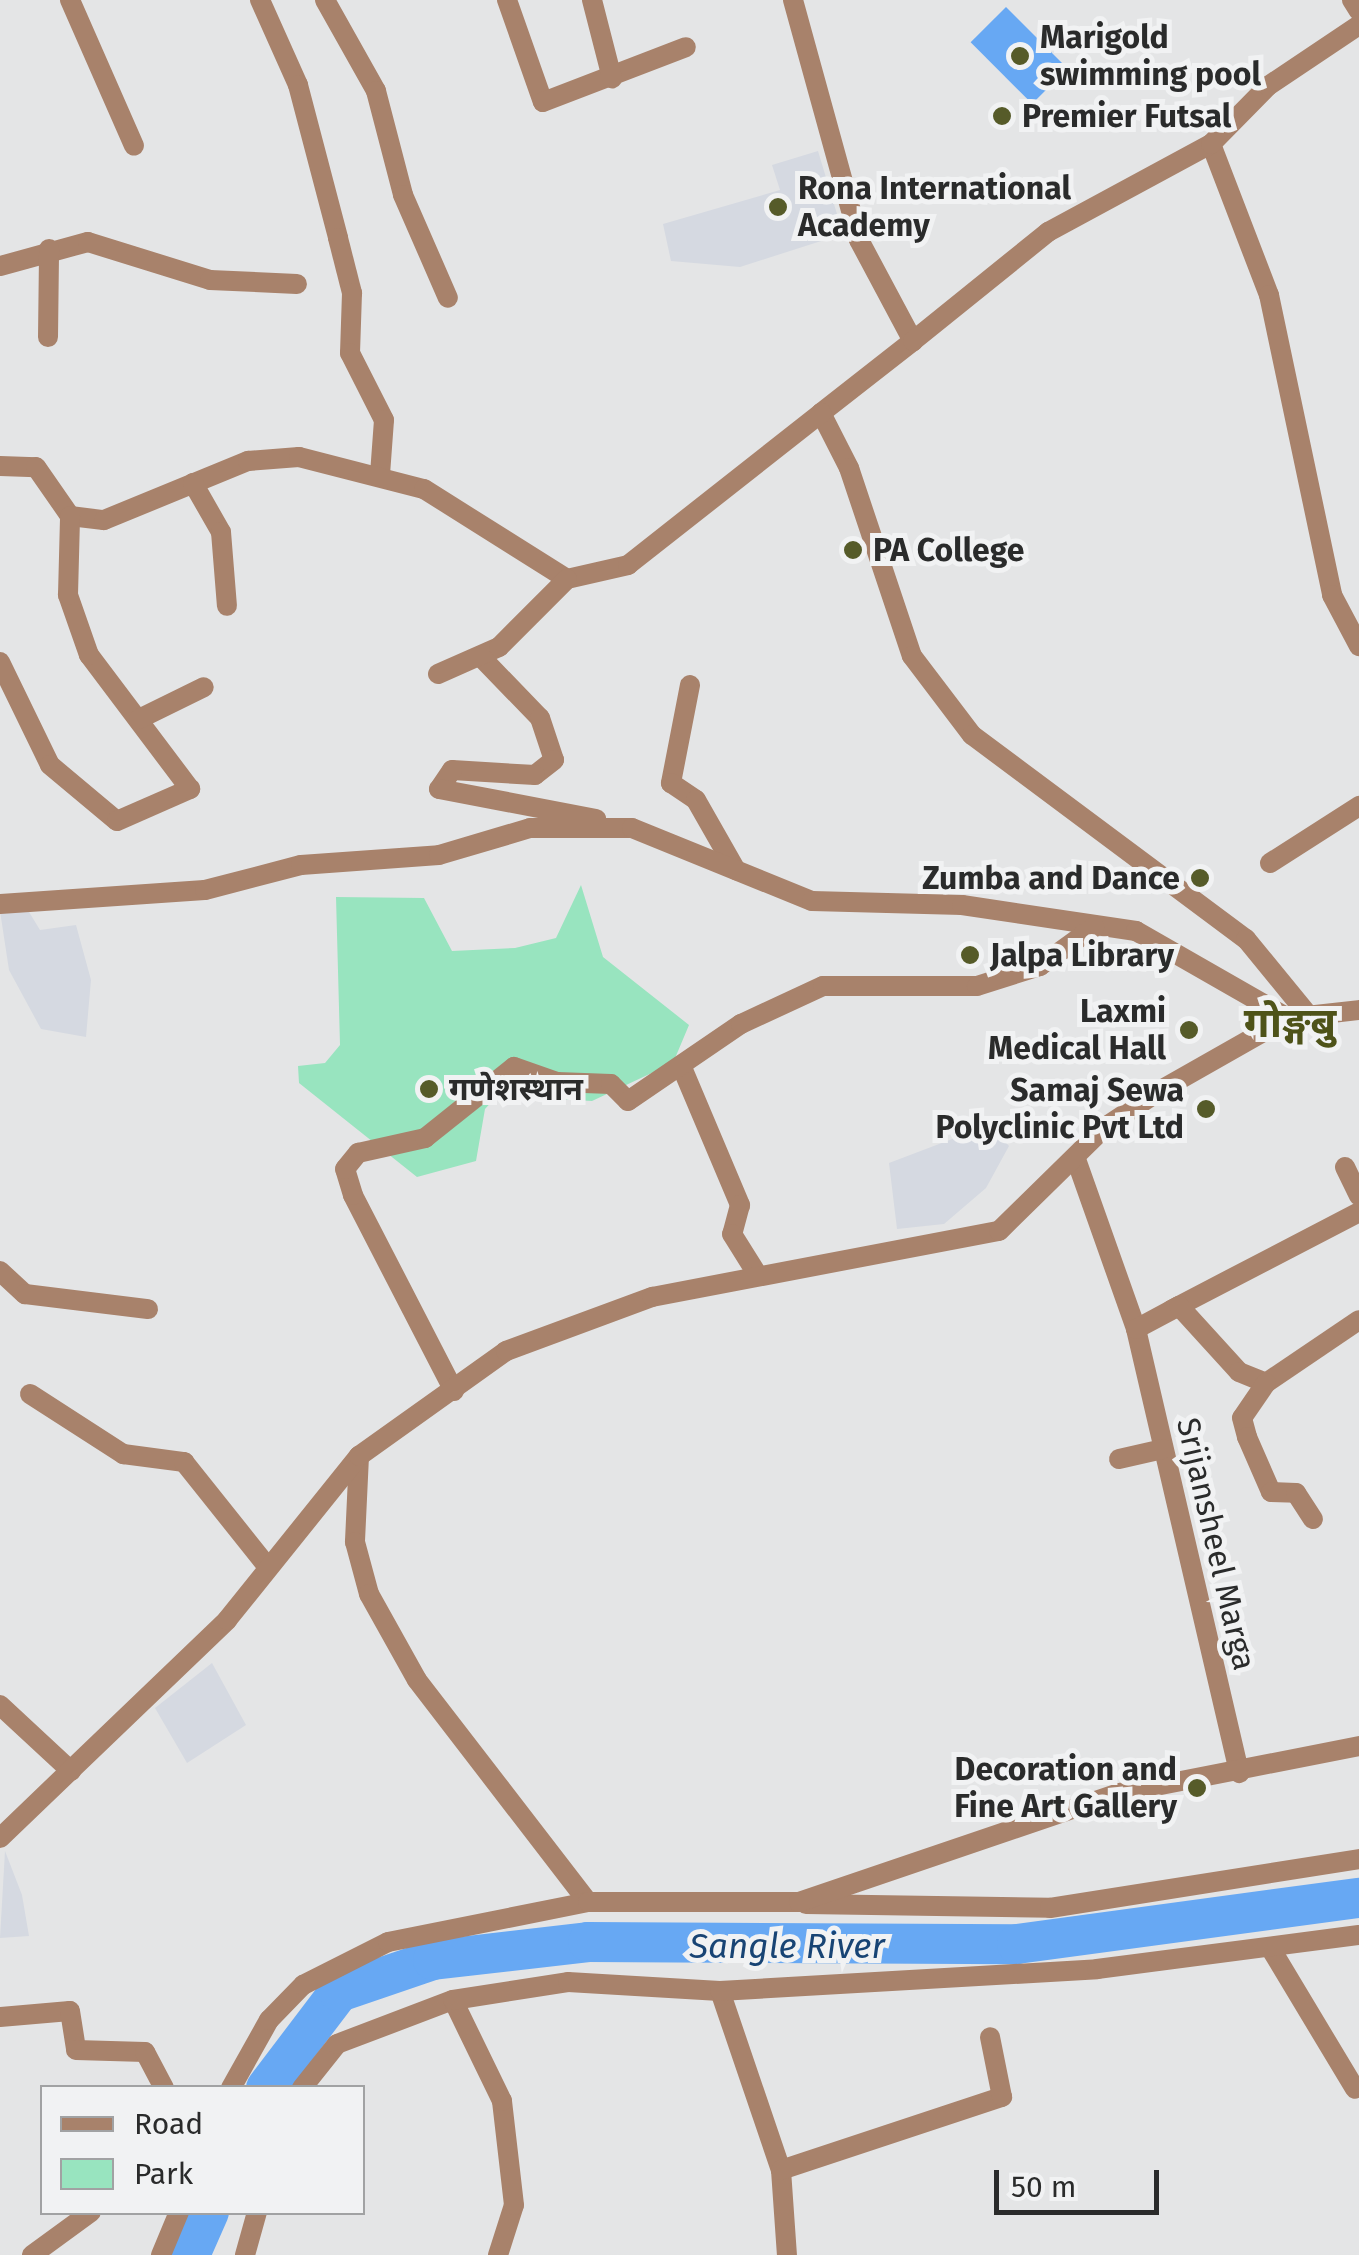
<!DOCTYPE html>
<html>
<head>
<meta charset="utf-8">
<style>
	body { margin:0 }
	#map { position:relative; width:1359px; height:2255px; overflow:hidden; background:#e4e5e6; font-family:"Fira Sans","Noto Sans Devanagari",sans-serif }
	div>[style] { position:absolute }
	.built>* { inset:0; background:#d5d9e1 }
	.green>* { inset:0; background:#98e4bf }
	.water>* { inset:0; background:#67a8f3; transform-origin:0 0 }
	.river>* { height:40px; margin:-20px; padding:0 20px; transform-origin:20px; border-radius:20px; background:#67a8f3 }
	.minor>* { height:20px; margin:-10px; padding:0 10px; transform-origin:10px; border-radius:10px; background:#a8826b }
	.dots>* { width:28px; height:28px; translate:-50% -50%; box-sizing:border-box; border:5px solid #f1f2f3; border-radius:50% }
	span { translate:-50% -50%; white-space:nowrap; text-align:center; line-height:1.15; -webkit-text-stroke:10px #f1f2f3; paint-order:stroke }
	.poi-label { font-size:32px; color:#2a2b2b; font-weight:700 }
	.left { translate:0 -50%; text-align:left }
	.right { translate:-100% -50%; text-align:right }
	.street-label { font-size:32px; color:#2a2b2b }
	.water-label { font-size:35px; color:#184474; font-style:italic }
	.district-label { font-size:42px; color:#4e5319; font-weight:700 }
	.legend { position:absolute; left:40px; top:2085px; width:325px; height:130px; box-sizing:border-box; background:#f1f2f3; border:2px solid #a1a2a3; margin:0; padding:12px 18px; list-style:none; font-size:30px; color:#2a2b2b }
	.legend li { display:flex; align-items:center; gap:20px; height:50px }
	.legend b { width:50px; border:2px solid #a1a2a3 }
	.scale { position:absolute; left:994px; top:2170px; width:165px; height:45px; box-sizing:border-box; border:5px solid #2a2b2b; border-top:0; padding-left:12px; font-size:30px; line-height:35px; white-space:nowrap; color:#2a2b2b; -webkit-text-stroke:8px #f1f2f3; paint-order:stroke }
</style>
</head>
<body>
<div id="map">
	<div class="built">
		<div style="clip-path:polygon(818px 151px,843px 234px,740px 267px,671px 261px,663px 224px,780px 190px,772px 165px)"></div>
		<div style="clip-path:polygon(26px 907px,40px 930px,76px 925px,91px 980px,86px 1037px,41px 1029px,9px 970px,0 911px)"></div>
		<div style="clip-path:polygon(978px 1111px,1009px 1146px,986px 1188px,944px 1224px,897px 1229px,889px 1163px,968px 1133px,963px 1124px)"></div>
		<div style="clip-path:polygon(212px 1663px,246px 1725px,187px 1763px,155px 1708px)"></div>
		<div style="clip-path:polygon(5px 1851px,22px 1895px,29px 1936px,0 1938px)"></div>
	</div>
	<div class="green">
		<div style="clip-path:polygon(581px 885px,603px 957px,689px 1025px,673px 1063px,592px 1101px,497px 1096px,485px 1109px,476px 1161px,417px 1177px,299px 1083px,298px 1066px,325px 1063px,340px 1045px,336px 897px,424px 898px,452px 951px,515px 948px,556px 938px)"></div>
	</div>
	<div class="water">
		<div style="left:1006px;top:7px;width:87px;height:50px;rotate:45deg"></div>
	</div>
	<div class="river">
		<div style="left:266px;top:2088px;width:121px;rotate:-52.8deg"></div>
		<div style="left:339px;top:1992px;width:99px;rotate:-18.8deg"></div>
		<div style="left:433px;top:1960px;width:156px;rotate:-6.6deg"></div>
		<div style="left:588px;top:1942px;width:429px;rotate:0.3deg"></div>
		<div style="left:1017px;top:1944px;width:345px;rotate:-7.7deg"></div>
		<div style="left:190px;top:2255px;width:47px;rotate:-66.2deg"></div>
	</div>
	<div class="minor">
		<div style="left:70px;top:0;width:159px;rotate:66.3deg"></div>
		<div style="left:260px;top:0;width:93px;rotate:65.9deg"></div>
		<div style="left:298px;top:85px;width:158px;rotate:75.3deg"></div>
		<div style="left:338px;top:238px;width:57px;rotate:75.7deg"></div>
		<div style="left:352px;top:293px;width:60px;rotate:91.9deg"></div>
		<div style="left:350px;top:353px;width:75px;rotate:63.1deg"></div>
		<div style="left:384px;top:420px;width:55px;rotate:94.2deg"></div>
		<div style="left:325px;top:0;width:104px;rotate:60.7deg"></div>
		<div style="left:376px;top:91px;width:107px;rotate:75.4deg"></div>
		<div style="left:403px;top:195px;width:112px;rotate:66.4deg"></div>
		<div style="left:507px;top:0;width:108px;rotate:70.6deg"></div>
		<div style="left:543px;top:102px;width:153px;rotate:-21deg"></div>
		<div style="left:592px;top:0;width:81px;rotate:75.6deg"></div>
		<div style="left:793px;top:0;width:249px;rotate:74.6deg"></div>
		<div style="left:859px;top:240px;width:115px;rotate:61.9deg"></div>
		<div style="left:913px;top:341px;width:117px;rotate:142deg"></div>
		<div style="left:821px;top:413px;width:62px;rotate:63deg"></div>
		<div style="left:849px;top:468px;width:198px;rotate:71.5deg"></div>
		<div style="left:912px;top:656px;width:99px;rotate:52.8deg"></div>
		<div style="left:972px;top:735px;width:342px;rotate:36.7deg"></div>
		<div style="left:1246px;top:939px;width:99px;rotate:50.7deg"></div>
		<div style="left:1352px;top:0;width:13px;rotate:58deg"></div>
		<div style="left:1211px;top:144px;width:162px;rotate:69deg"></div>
		<div style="left:1269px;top:295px;width:307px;rotate:78.1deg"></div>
		<div style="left:1332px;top:595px;width:58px;rotate:62.1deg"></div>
		<div style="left:0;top:266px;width:91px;rotate:-15.3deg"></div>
		<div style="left:88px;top:242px;width:128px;rotate:17.3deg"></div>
		<div style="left:210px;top:280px;width:87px;rotate:2.6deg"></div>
		<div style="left:48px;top:337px;width:88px;rotate:-89.3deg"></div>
		<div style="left:913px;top:341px;width:174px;rotate:-38.9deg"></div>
		<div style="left:1048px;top:232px;width:185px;rotate:-28.4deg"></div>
		<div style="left:1211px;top:144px;width:81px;rotate:-45.5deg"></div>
		<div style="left:1268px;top:86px;width:110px;rotate:-33.8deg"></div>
		<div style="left:0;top:466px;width:36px;rotate:2deg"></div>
		<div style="left:36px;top:467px;width:60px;rotate:55.2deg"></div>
		<div style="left:70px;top:516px;width:34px;rotate:7deg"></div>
		<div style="left:104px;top:520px;width:156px;rotate:-22.3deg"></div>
		<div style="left:248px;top:461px;width:51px;rotate:-4.5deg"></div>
		<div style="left:299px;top:457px;width:129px;rotate:14.4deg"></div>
		<div style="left:424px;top:489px;width:169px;rotate:32.2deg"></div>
		<div style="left:567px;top:579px;width:63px;rotate:-12.9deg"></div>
		<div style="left:628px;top:565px;width:246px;rotate:-38.2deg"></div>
		<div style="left:193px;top:483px;width:56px;rotate:60.3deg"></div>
		<div style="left:221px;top:532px;width:74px;rotate:85.4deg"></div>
		<div style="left:481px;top:657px;width:85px;rotate:46deg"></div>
		<div style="left:540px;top:718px;width:44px;rotate:71.6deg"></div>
		<div style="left:554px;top:760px;width:24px;rotate:142deg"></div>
		<div style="left:535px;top:775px;width:83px;rotate:-176.6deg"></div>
		<div style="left:452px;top:770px;width:23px;rotate:124deg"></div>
		<div style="left:439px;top:789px;width:160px;rotate:10.8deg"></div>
		<div style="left:0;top:662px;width:114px;rotate:64.1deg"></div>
		<div style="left:50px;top:765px;width:87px;rotate:39.9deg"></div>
		<div style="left:117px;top:821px;width:80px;rotate:-23.7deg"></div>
		<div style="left:190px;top:789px;width:168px;rotate:-127deg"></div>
		<div style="left:89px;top:655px;width:64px;rotate:-109.3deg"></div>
		<div style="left:68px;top:595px;width:79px;rotate:-88.5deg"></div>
		<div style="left:438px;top:674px;width:67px;rotate:-23.9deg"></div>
		<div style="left:499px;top:647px;width:96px;rotate:-45deg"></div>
		<div style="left:690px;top:685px;width:100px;rotate:101deg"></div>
		<div style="left:671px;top:783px;width:30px;rotate:34deg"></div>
		<div style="left:696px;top:800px;width:81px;rotate:60.3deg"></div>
		<div style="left:139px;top:719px;width:72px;rotate:-26.2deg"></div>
		<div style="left:1270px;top:863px;width:106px;rotate:-32.6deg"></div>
		<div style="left:0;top:904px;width:205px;rotate:-3.9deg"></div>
		<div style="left:205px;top:890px;width:99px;rotate:-14.6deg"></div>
		<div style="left:301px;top:865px;width:138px;rotate:-4.1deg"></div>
		<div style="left:439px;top:855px;width:95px;rotate:-16.5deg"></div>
		<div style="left:530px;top:828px;width:102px"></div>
		<div style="left:632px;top:828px;width:194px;rotate:22.1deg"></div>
		<div style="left:812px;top:901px;width:150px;rotate:1.5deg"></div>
		<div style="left:962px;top:905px;width:176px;rotate:8.5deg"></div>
		<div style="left:1136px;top:931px;width:175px;rotate:29.8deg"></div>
		<div style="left:683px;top:1070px;width:147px;rotate:67.1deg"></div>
		<div style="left:740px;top:1205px;width:30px;rotate:105deg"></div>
		<div style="left:732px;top:1234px;width:47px;rotate:58deg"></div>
		<div style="left:1077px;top:1162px;width:177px;rotate:70.5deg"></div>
		<div style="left:1136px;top:1329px;width:456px;rotate:76.9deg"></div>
		<div style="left:1345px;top:1167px;width:32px;rotate:64deg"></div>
		<div style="left:0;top:1271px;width:34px;rotate:43deg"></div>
		<div style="left:25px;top:1294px;width:124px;rotate:7deg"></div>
		<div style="left:1171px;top:1310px;width:212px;rotate:-27.5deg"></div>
		<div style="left:1136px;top:1329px;width:49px;rotate:-28.1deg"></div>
		<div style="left:1179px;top:1306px;width:89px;rotate:47.7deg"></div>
		<div style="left:1239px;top:1372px;width:29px;rotate:22deg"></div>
		<div style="left:1266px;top:1383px;width:112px;rotate:-34.1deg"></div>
		<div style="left:1266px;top:1383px;width:42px;rotate:124.4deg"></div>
		<div style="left:1242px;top:1418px;width:20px;rotate:75deg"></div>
		<div style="left:1247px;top:1437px;width:60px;rotate:66.4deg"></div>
		<div style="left:1271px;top:1492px;width:25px;rotate:2deg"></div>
		<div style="left:1296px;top:1493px;width:31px;rotate:57deg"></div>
		<div style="left:454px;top:1391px;width:220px;rotate:-117.3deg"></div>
		<div style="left:353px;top:1195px;width:27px;rotate:-107deg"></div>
		<div style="left:345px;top:1169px;width:21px;rotate:-51deg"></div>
		<div style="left:358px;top:1153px;width:69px;rotate:-12.6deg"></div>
		<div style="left:425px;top:1138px;width:114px;rotate:-38.6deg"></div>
		<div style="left:514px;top:1067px;width:46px;rotate:19.2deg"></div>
		<div style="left:557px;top:1082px;width:54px;rotate:2.1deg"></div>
		<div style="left:611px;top:1084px;width:24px;rotate:45deg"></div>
		<div style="left:628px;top:1101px;width:137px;rotate:-34.3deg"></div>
		<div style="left:741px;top:1024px;width:90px;rotate:-24.9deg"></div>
		<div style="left:823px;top:986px;width:154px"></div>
		<div style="left:977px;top:986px;width:66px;rotate:-17.6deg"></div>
		<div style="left:1040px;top:966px;width:67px;rotate:-35.8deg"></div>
		<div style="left:30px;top:1394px;width:111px;rotate:32.8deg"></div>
		<div style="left:123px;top:1454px;width:62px;rotate:7.5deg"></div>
		<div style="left:184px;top:1462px;width:133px;rotate:51.4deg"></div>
		<div style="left:359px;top:1456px;width:86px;rotate:92.7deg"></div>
		<div style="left:355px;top:1542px;width:54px;rotate:74.9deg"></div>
		<div style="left:369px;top:1594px;width:98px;rotate:60.8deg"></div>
		<div style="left:417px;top:1680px;width:280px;rotate:52.4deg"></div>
		<div style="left:1119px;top:1459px;width:45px;rotate:-12.8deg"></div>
		<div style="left:0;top:1705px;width:97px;rotate:42.9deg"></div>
		<div style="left:0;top:1838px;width:315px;rotate:-43.8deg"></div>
		<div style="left:227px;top:1620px;width:211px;rotate:-51.2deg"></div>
		<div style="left:359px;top:1456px;width:181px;rotate:-35.5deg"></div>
		<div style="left:506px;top:1351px;width:156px;rotate:-20.3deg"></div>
		<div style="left:652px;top:1297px;width:353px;rotate:-10.8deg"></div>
		<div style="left:999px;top:1231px;width:148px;rotate:-44.5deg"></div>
		<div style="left:1105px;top:1127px;width:67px;rotate:-33.5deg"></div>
		<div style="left:1161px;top:1090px;width:146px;rotate:-29.6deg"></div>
		<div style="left:1288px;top:1018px;width:71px;rotate:-6.4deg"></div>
		<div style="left:806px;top:1904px;width:244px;rotate:0.9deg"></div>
		<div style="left:1050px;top:1908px;width:313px;rotate:-9deg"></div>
		<div style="left:1271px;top:1949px;width:163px;rotate:59deg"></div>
		<div style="left:720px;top:1991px;width:189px;rotate:71.2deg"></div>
		<div style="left:781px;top:2170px;width:85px;rotate:86deg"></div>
		<div style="left:0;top:2017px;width:70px;rotate:-4.9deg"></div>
		<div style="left:70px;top:2011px;width:39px;rotate:81deg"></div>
		<div style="left:76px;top:2050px;width:69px;rotate:1.7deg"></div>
		<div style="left:145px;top:2052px;width:41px;rotate:62.2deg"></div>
		<div style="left:231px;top:2088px;width:78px;rotate:-60.8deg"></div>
		<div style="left:269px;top:2020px;width:49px;rotate:-45.8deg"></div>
		<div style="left:303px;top:1985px;width:95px;rotate:-26.8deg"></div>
		<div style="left:388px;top:1942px;width:204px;rotate:-11.3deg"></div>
		<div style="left:588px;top:1902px;width:211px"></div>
		<div style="left:799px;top:1902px;width:339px;rotate:-18.8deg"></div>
		<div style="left:1120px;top:1793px;width:244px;rotate:-11.1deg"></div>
		<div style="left:302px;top:2088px;width:56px;rotate:-51.5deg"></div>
		<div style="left:337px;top:2044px;width:124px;rotate:-20.8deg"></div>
		<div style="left:781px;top:2170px;width:233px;rotate:-18.3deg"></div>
		<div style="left:1002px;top:2097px;width:61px;rotate:-101.3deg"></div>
		<div style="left:32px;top:2255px;width:73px;rotate:-36.1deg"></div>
		<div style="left:161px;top:2255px;width:47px;rotate:-67.3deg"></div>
		<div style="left:245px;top:2255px;width:45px;rotate:-74.4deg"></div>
		<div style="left:498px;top:2255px;width:52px;rotate:-72.3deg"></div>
		<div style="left:514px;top:2205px;width:105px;rotate:-96.6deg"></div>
		<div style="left:502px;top:2101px;width:112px;rotate:-115.9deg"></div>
		<div style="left:453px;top:2000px;width:116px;rotate:-8.9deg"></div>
		<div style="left:568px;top:1982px;width:152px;rotate:3.4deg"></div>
		<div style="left:720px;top:1991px;width:378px;rotate:-3.3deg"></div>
		<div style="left:1097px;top:1969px;width:264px;rotate:-7.4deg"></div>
	</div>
	<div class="dots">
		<div style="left:1020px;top:56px;background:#565b29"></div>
		<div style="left:1002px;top:116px;background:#565b29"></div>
		<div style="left:778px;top:207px;background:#565b29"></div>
		<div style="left:853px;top:550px;background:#565b29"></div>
		<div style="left:1200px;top:878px;background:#565b29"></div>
		<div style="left:970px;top:955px;background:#565b29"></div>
		<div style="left:1189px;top:1030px;background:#565b29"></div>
		<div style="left:429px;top:1089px;background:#565b29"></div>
		<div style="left:1206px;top:1109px;background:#565b29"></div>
		<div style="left:1197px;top:1788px;background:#565b29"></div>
	</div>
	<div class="poi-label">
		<span class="left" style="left:1040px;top:56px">Marigold<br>swimming pool</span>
		<span class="left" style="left:1022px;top:116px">Premier Futsal</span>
		<span class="left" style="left:798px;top:207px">Rona International<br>Academy</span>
		<span class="left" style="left:873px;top:550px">PA College</span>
		<span class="right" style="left:1180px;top:878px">Zumba and Dance</span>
		<span class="left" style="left:990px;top:955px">Jalpa Library</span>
		<span class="right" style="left:1166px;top:1030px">Laxmi<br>Medical Hall</span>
		<span class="left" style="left:449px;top:1089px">गणेशस्थान</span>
		<span class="right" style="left:1184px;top:1109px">Samaj Sewa<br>Polyclinic Pvt Ltd</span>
		<span class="right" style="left:1177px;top:1788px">Decoration and<br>Fine Art Gallery</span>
	</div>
	<div class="street-label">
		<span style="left:1216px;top:1544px;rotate:77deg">Srijansheel Marga</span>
	</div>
	<div class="water-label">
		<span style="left:787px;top:1946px">Sangle River</span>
	</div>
	<div class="district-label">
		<span style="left:1290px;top:1023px">गोङ्गबु</span>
	</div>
	<ul class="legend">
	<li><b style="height:12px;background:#a8826b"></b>Road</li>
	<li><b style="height:28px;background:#98e4bf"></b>Park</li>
	</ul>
	<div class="scale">50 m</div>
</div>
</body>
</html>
